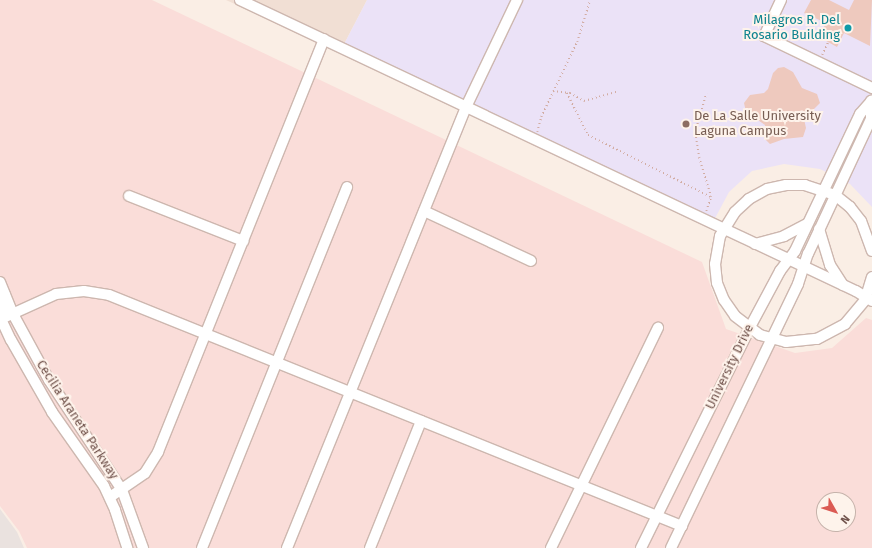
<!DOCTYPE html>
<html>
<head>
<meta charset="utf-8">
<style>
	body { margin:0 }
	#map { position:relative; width:872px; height:548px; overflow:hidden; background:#faeee5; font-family:"Fira Sans",sans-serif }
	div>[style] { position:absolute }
	.residential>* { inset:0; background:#f1dfd4 }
	.commercial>* { inset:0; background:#faddd9 }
	.industrial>* { inset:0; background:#eae2df }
	.education>* { inset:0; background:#ebe2f7 }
	.building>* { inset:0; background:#eec9be }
	.path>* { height:1.5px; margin-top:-0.75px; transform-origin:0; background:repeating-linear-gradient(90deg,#d2aca2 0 1px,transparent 0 4px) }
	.roads { filter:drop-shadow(1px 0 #cdb7af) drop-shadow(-1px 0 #cdb7af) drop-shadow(0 1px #cdb7af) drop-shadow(0 -1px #cdb7af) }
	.minor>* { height:10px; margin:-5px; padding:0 5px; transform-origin:5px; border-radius:5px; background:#fff }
	.dots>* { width:11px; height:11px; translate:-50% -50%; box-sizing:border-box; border:2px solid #fef3eb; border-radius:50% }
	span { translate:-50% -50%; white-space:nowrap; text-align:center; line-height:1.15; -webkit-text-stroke:4px #fef3eb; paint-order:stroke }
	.culture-label { font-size:13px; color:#0d838f }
	.right { translate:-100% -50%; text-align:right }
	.education-label { font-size:13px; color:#785e54 }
	.left { translate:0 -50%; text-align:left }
	.street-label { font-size:13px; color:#71534c }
	.north { position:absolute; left:816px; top:492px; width:40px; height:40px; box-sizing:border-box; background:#fef3eb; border:1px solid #c6b3ab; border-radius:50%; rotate:129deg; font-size:11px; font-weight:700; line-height:16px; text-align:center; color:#71534c }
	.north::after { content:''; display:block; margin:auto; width:14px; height:18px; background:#db5a53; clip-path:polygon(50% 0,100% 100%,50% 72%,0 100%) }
</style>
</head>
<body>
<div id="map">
	<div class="residential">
		<div style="clip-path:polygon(226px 0,367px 0,340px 52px)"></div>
	</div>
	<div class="commercial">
		<div style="clip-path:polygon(evenodd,0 0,152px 0,702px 262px,726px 329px,795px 353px,832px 348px,866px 318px,872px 320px,872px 548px,27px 548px,19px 531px,0 506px,0 0,824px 500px,848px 500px,848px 524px,824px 524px,824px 500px)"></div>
	</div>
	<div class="industrial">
		<div style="clip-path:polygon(0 509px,17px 532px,24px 548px,0 548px)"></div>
	</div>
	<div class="education">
		<div style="clip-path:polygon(367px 0,872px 0,872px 207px,850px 184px,820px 169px,784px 164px,752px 171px,729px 192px,712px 224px,340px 52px)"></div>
	</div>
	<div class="building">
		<div style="clip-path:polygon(811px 0,829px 0,849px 10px,854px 0,872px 0,870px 46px,844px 33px,837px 47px,819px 37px,826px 23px,804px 13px)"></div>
		<div style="clip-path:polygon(784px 67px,793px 72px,802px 88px,817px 94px,820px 103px,804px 119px,806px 128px,803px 137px,784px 139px,770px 144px,764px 138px,765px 125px,746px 112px,744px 103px,750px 95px,764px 93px,768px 89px,773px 73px,778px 68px)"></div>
	</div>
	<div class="path">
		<div style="left:822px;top:55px;width:14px;rotate:-65deg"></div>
		<div style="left:553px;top:91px;width:17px;rotate:7deg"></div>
		<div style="left:570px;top:93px;width:16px;rotate:30deg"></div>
		<div style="left:584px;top:101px;width:35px;rotate:-16deg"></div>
		<div style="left:567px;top:93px;width:47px;rotate:63.4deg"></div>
		<div style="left:588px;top:135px;width:138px;rotate:26.8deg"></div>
		<div style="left:537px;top:132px;width:16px;rotate:-75deg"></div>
		<div style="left:541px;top:117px;width:83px;rotate:-64.4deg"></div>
		<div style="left:577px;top:42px;width:44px;rotate:-72.8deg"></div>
		<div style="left:706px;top:211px;width:15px;rotate:-70deg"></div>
		<div style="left:711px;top:197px;width:41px;rotate:-107.1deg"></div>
		<div style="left:699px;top:158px;width:26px;rotate:-99deg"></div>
		<div style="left:695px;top:132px;width:40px;rotate:-74deg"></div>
	</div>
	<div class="roads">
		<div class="minor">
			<div style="left:240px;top:0;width:681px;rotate:25.29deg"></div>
			<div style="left:856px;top:291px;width:19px;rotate:32deg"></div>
			<div style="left:781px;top:0;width:40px;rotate:115deg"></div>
			<div style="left:764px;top:36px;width:120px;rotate:25.7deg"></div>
			<div style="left:129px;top:196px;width:123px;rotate:21.5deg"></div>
			<div style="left:424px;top:211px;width:118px;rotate:25deg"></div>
			<div style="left:819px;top:229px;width:38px;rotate:73deg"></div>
			<div style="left:830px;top:265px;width:24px;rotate:57deg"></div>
			<div style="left:755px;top:244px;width:30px;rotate:-15deg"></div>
			<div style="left:784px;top:236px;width:26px;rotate:-28deg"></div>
			<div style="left:872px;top:251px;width:32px;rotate:-110deg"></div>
			<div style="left:861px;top:221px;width:18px;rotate:-128deg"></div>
			<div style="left:850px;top:207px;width:19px;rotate:-141deg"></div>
			<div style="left:835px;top:195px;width:32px;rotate:-162deg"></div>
			<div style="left:805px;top:185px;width:19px;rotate:180deg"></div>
			<div style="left:786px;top:185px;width:19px;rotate:168deg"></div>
			<div style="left:767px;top:189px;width:21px;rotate:151deg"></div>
			<div style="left:749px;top:199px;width:19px;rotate:137deg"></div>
			<div style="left:735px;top:212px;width:28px;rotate:122deg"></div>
			<div style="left:720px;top:236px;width:28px;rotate:100deg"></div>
			<div style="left:715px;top:264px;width:19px;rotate:84deg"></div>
			<div style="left:717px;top:283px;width:18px;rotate:68deg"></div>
			<div style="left:724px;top:300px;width:19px;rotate:55deg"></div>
			<div style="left:735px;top:316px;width:31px;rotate:37deg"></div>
			<div style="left:760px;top:335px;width:27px;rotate:15deg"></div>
			<div style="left:786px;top:342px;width:31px;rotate:-6deg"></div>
			<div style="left:817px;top:339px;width:32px;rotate:-28deg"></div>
			<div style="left:845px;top:324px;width:31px;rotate:-50deg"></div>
			<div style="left:865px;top:300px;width:24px;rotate:-73deg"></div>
			<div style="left:0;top:282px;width:35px;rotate:68deg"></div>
			<div style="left:13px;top:314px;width:75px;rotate:61.4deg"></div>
			<div style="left:49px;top:380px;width:132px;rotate:56.4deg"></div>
			<div style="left:122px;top:490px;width:62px;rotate:70.1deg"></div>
			<div style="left:5px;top:295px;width:24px;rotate:99deg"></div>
			<div style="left:1px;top:319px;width:23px;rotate:65deg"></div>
			<div style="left:11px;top:340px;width:83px;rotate:60.3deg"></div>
			<div style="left:52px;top:412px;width:90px;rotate:54.9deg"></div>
			<div style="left:104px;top:486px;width:26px;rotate:65deg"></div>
			<div style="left:115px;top:510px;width:40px;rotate:72deg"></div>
			<div style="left:0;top:316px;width:3px;rotate:72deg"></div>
			<div style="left:1px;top:319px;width:60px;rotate:-24.4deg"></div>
			<div style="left:56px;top:294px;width:28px;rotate:-6deg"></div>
			<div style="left:84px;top:291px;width:25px;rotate:9deg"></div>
			<div style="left:109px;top:295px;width:618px;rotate:21.96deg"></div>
			<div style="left:110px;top:497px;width:42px;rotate:-34.4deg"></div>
			<div style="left:145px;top:473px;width:25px;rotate:-58deg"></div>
			<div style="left:158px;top:452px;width:445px;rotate:-68.1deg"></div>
			<div style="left:202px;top:548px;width:389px;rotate:-68.1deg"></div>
			<div style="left:287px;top:548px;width:476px;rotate:-67.9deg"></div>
			<div style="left:466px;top:107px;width:119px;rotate:-64.5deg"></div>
			<div style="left:370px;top:548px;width:137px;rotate:-68.1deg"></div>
			<div style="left:551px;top:548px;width:245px;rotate:-64.1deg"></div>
			<div style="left:641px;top:548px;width:244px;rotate:-63.7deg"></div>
			<div style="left:749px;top:329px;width:66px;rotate:-61.9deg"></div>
			<div style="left:780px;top:271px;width:25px;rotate:-53deg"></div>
			<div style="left:795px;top:251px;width:152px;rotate:-64.6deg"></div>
			<div style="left:860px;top:114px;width:18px;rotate:-49deg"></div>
			<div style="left:671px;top:548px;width:293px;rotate:-64.3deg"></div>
			<div style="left:798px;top:284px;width:32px;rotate:-72deg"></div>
			<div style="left:808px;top:254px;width:149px;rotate:-65deg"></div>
			<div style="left:871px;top:119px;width:18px;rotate:-90deg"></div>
		</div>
	</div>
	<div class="dots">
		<div style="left:848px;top:28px;background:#0f9aa8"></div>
		<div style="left:686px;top:124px;background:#8d6e63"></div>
	</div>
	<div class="culture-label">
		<span class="right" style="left:840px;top:28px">Milagros R. Del<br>Rosario Building</span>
	</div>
	<div class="education-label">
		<span class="left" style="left:694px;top:124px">De La Salle University<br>Laguna Campus</span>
	</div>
	<div class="street-label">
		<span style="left:730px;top:367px;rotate:-64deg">University Drive</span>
		<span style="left:77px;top:420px;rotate:57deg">Cecilia Araneta Parkway</span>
	</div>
	<div class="north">N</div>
</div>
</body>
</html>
